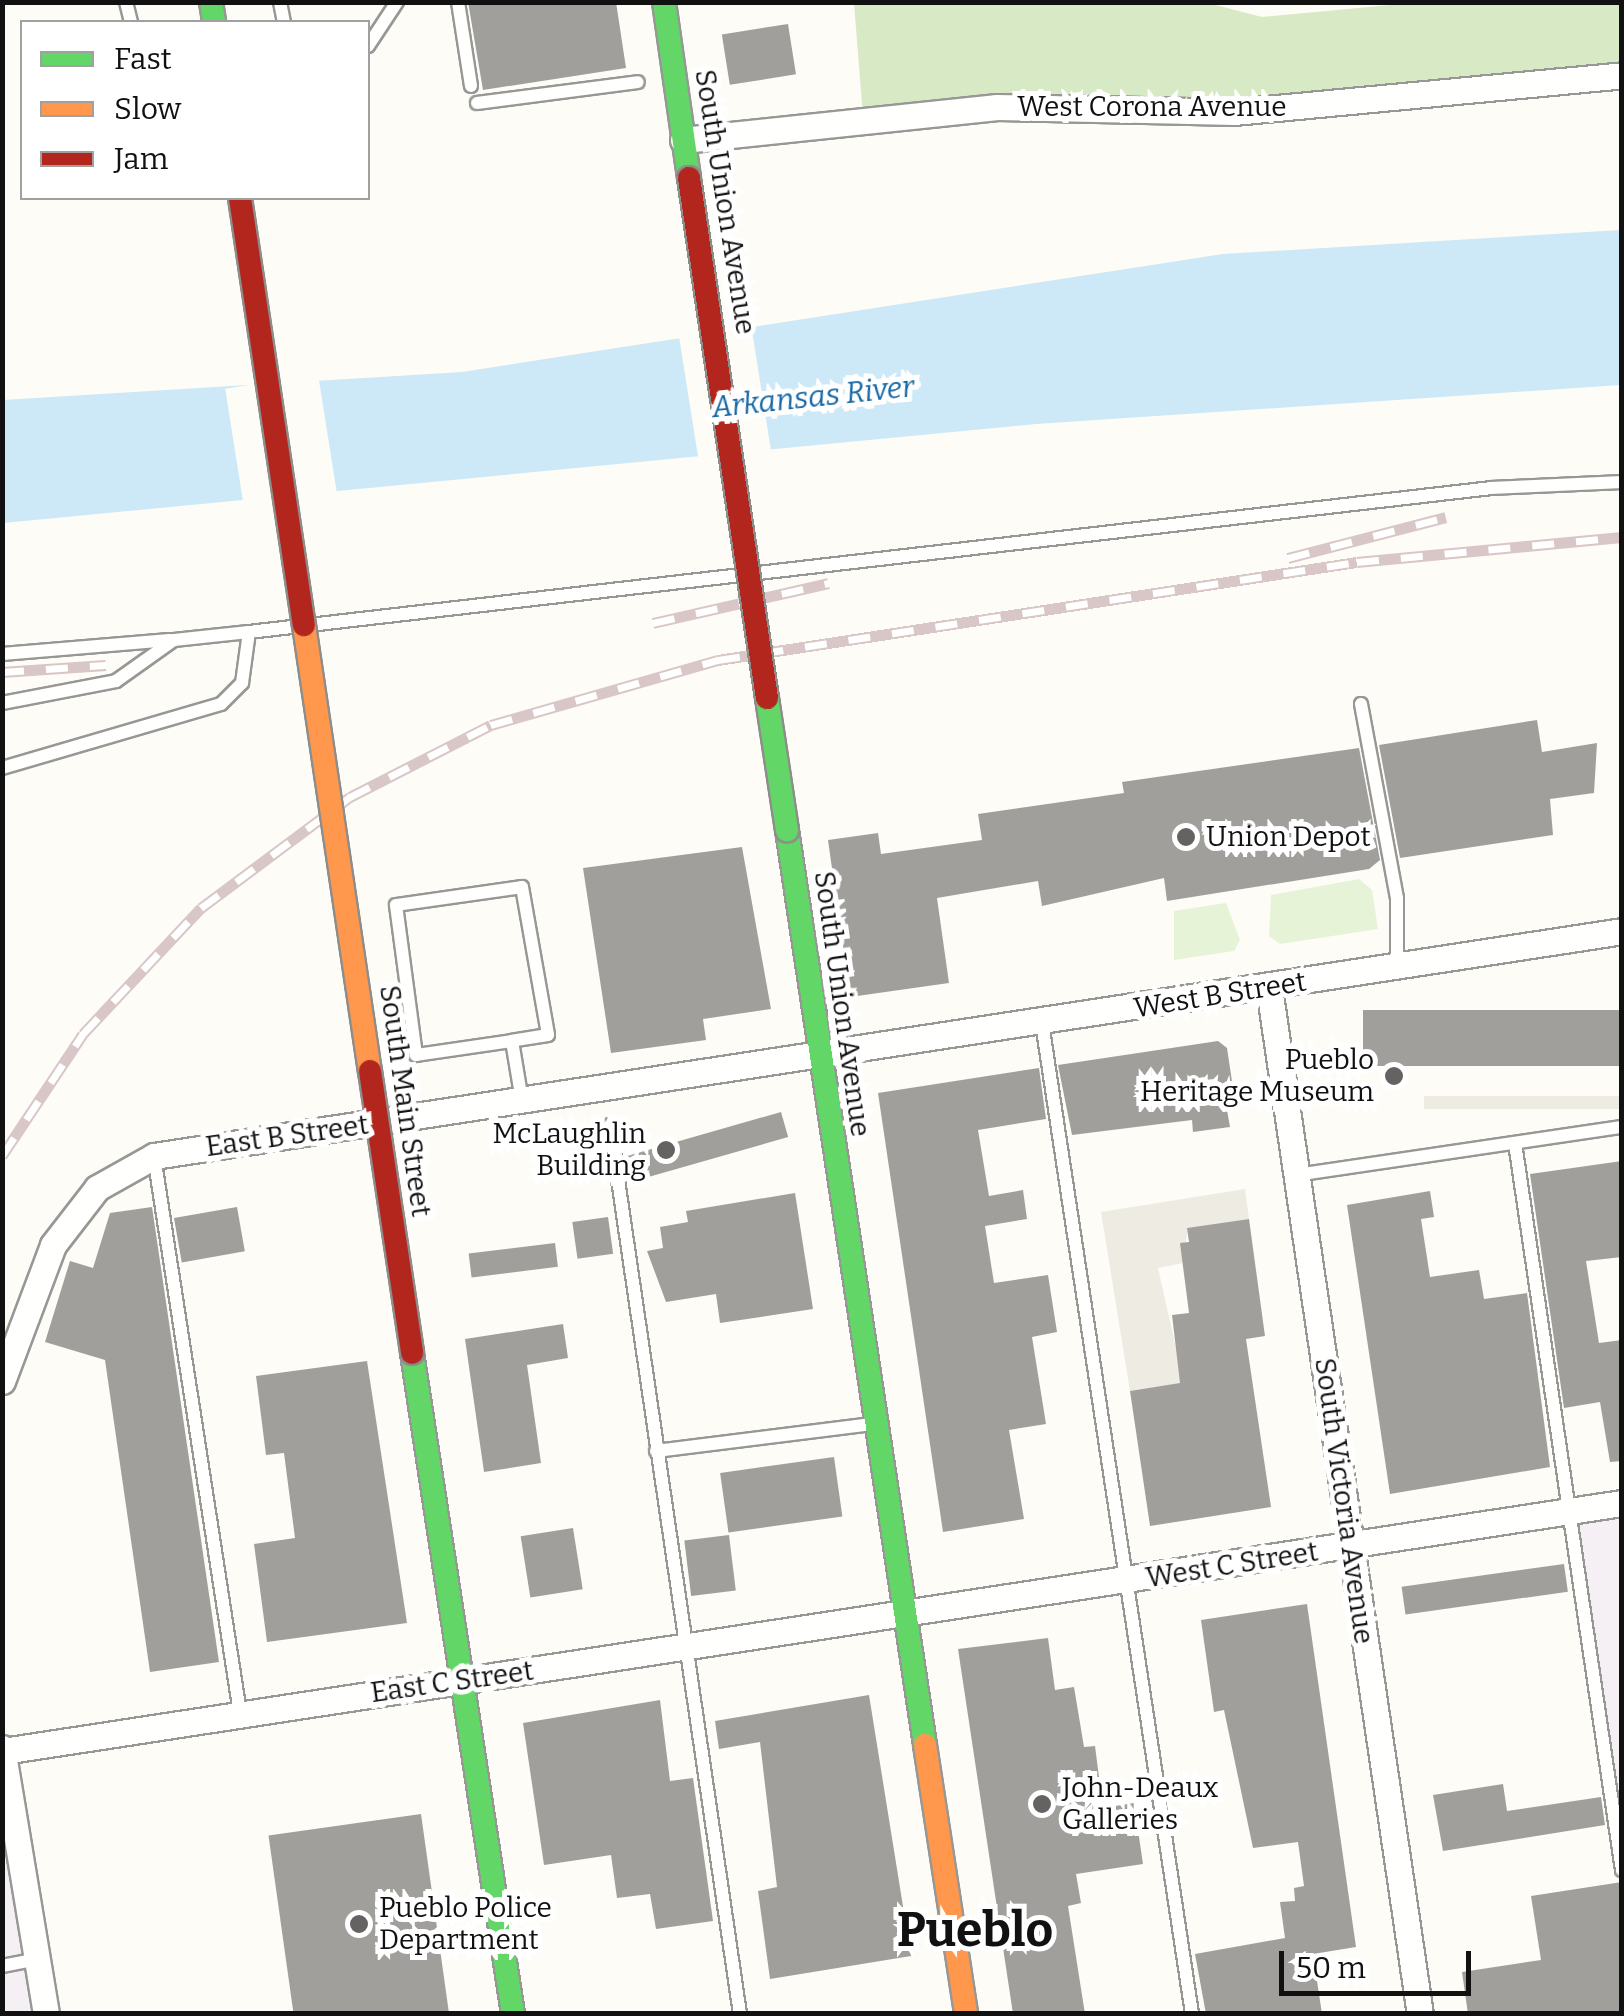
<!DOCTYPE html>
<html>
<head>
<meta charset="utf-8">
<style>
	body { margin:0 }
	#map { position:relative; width:1624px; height:2016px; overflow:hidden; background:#fdfcf7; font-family:Bitter,serif }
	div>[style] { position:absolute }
	.industrial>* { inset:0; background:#f5f0f3 }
	.green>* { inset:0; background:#e7f3d7 }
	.forest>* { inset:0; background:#d8eac5 }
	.plaza>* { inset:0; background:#edebe2; transform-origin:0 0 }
	.water>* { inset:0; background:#cde8f7 }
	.pier>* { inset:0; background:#fdfcf7; transform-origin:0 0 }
	.building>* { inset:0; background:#a19f9c; transform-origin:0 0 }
	.roads { filter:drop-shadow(2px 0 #979795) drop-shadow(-2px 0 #979795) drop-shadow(0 2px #979795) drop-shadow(0 -2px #979795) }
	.lane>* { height:12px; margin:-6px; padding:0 6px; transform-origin:6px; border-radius:6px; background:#fffffe }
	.street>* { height:25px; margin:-12.5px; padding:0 12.5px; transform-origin:12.5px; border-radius:12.5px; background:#fffffe }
	.fast>* { height:22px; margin:-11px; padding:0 11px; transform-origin:11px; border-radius:11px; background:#63d668 }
	.slow>* { height:22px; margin:-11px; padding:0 11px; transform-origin:11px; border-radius:11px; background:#ff974d }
	.rail>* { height:11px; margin-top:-5.5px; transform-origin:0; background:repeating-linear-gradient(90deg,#fff 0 22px,#d9c6c7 0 44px); box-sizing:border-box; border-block:2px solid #d9c6c7 }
	.bridges { filter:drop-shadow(2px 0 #8e8d8b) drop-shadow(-2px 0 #8e8d8b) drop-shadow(0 2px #8e8d8b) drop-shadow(0 -2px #8e8d8b) }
	.fast-bridge>* { height:22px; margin:-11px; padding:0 11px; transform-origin:11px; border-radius:11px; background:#63d668 }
	.slow-bridge>* { height:22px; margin:-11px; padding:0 11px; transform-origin:11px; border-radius:11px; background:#ff974d }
	.jam-bridge>* { height:22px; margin:-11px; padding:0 11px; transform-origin:11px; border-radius:11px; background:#b3261e }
	.dots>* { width:28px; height:28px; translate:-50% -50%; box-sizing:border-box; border:5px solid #fff; border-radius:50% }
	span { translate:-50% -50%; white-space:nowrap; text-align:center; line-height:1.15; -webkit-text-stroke:10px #fff; paint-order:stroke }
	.street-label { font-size:28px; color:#111 }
	.poi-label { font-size:28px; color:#111 }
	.left { translate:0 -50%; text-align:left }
	.right { translate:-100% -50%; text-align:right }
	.water-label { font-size:30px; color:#1768a6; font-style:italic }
	.town-label { font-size:48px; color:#111; font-weight:700 }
	.frame { position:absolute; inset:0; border:5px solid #111; pointer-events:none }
	.legend { position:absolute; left:20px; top:20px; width:350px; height:180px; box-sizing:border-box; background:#fff; border:2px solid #a0a0a0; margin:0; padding:12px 18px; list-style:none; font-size:30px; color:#111 }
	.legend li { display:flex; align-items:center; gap:20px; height:50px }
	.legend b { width:50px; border:2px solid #a0a0a0 }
	.scale { position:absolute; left:1279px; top:1951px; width:192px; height:45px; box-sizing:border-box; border:5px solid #111; border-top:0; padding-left:12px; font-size:30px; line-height:35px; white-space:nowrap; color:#111; -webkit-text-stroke:8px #fff; paint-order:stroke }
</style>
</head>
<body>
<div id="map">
	<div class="industrial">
		<div style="clip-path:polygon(1621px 1503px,1621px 1870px,1571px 1511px)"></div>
		<div style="clip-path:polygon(2px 1748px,46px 2013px,3px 2013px)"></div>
	</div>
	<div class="green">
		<div style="clip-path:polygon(1359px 879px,1372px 890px,1378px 929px,1280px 944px,1269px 936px,1271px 895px)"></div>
		<div style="clip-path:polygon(1226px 903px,1240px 940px,1234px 951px,1174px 960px,1174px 911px)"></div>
	</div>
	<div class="forest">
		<div style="clip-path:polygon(1204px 2px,1262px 17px,1422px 2px,1621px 3px,1621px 75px,1358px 102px,863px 117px,854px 3px)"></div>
	</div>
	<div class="plaza">
		<div style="left:1621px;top:1096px;width:13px;height:197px;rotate:90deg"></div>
		<div style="clip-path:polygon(1245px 1189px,1249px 1219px,1188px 1228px,1183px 1263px,1158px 1268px,1176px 1348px,1251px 1372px,1130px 1391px,1101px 1212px)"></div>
	</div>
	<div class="water">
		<div style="clip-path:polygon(1621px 230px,1621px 385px,1036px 424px,3px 523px,3px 400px,462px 372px,1223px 254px)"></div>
	</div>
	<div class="pier">
		<div style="left:750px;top:318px;width:139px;height:73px;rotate:81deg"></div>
		<div style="left:318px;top:374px;width:124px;height:94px;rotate:81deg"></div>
	</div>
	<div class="building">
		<div style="clip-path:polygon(468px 2px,616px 2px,626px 68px,483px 90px)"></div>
		<div style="left:788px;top:24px;width:51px;height:67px;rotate:81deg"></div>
		<div style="clip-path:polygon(1537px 720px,1542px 752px,1597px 743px,1594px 793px,1550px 799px,1553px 835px,1400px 858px,1379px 745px)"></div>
		<div style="clip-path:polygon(1359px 748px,1380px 860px,1369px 869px,1167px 901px,1164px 878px,1042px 906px,1038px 881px,937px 898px,949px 983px,850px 997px,828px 840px,878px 833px,881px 854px,982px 840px,978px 814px,1124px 793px,1122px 782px)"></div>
		<div style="clip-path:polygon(742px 847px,771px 1009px,703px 1019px,706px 1040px,611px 1053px,583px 868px)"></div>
		<div style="left:1622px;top:1010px;width:56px;height:259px;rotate:90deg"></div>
		<div style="clip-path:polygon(1218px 1041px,1227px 1048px,1236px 1108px,1227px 1110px,1230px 1127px,1193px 1132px,1192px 1120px,1072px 1135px,1058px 1065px)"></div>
		<div style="clip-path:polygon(1039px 1068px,1046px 1119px,978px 1130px,989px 1196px,1023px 1190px,1027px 1219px,985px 1226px,994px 1283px,1048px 1275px,1057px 1332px,1032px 1337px,1046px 1424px,1009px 1430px,1024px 1519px,943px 1532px,878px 1093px)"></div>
		<div style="left:781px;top:1112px;width:26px;height:160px;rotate:74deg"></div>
		<div style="clip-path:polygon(1622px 1161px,1622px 1257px,1586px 1261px,1599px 1343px,1622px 1340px,1622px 1461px,1610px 1462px,1600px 1402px,1564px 1408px,1530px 1174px)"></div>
		<div style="clip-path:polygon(1430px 1191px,1434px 1217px,1421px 1219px,1430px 1277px,1479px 1270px,1484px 1299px,1527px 1293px,1550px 1467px,1390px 1494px,1347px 1205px)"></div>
		<div style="clip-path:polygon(795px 1193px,813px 1309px,720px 1323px,716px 1294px,666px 1302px,647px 1251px,663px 1248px,660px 1227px,688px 1222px,686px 1211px)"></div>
		<div style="clip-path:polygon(152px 1207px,219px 1662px,150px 1672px,105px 1360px,45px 1342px,70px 1261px,93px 1268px,110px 1213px)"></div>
		<div style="left:237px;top:1207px;width:45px;height:64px;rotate:80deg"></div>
		<div style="left:608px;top:1217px;width:37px;height:36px;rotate:82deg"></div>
		<div style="clip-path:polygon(1249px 1219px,1265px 1336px,1246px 1339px,1271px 1507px,1150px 1526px,1130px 1391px,1180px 1383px,1172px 1315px,1189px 1313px,1180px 1243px,1189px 1242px,1187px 1228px)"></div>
		<div style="left:555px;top:1243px;width:24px;height:87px;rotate:83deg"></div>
		<div style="clip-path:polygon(563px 1324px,568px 1358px,527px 1365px,541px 1463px,484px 1472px,465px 1339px)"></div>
		<div style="clip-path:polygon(367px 1361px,407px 1623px,267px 1642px,254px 1544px,295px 1538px,284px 1453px,266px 1455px,256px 1376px)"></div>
		<div style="left:834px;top:1457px;width:60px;height:115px;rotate:82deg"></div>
		<div style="left:573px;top:1528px;width:62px;height:53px;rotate:81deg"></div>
		<div style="left:729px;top:1535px;width:56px;height:45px;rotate:83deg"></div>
		<div style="left:1564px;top:1564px;width:28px;height:164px;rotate:82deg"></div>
		<div style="clip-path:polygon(1307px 1604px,1356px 1947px,1313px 1954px,1322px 2014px,1206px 2014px,1195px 1954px,1285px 1938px,1280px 1902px,1295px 1901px,1294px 1888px,1304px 1886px,1298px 1842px,1253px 1848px,1224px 1710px,1214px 1712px,1201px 1620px)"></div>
		<div style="clip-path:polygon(1048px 1638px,1055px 1690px,1074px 1687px,1084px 1747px,1095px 1746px,1103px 1808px,1134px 1803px,1143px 1864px,1076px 1874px,1081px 1903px,1068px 1906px,1085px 2014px,1013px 2014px,958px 1649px)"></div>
		<div style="clip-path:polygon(869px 1695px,911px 1956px,770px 1979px,758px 1891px,777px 1887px,760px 1742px,719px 1749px,715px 1721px)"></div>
		<div style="clip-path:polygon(660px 1700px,670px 1781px,693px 1778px,713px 1921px,656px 1929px,650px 1894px,617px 1898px,611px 1855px,544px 1865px,523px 1723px)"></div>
		<div style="clip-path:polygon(1503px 1784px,1507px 1811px,1601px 1797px,1605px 1825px,1443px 1851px,1433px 1795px)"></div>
		<div style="left:421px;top:1814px;width:202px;height:154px;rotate:82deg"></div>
		<div style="clip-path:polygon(1622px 1882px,1622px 2014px,1468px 2014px,1462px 1972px,1541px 1960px,1531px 1896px)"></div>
	</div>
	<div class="roads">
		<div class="lane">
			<div style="left:126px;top:2px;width:21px;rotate:76deg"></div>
			<div style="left:280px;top:2px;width:20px;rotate:79deg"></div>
			<div style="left:458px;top:2px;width:85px;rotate:81.2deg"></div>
			<div style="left:368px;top:46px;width:53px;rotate:-56.6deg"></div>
			<div style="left:477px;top:103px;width:162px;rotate:-7.4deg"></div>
			<div style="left:2px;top:654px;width:168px;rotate:-4.8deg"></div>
			<div style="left:2px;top:703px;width:116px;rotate:-10.9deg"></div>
			<div style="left:116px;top:681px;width:71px;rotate:-35.3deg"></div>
			<div style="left:174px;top:640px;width:75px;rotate:-6.1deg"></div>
			<div style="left:1361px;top:704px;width:197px;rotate:79.5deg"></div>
			<div style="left:1397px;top:898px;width:69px;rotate:90deg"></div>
			<div style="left:2px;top:768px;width:228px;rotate:-16.3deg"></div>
			<div style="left:221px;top:704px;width:30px;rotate:-45deg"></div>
			<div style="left:242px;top:683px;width:51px;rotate:-82.2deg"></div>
			<div style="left:249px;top:632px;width:1250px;rotate:-6.61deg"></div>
			<div style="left:1491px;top:488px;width:131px;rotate:-2.6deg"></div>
			<div style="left:1042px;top:1023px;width:1002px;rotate:81.39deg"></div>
			<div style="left:512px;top:1041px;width:97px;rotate:171.7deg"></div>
			<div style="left:416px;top:1055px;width:151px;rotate:-97.6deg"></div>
			<div style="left:396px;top:905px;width:127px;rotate:-8.1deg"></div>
			<div style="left:522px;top:887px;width:150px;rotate:80deg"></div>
			<div style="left:548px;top:1035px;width:36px;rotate:171deg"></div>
			<div style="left:512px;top:1041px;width:61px;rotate:80.5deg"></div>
			<div style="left:610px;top:1125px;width:898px;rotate:81.68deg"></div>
			<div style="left:1515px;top:1143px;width:735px;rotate:81.63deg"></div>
			<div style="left:154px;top:1156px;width:564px;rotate:81.22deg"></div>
			<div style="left:1296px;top:1175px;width:330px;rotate:-8.4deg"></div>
			<div style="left:656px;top:1451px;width:218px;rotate:-7.1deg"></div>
			<div style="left:2px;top:1966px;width:36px;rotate:-11deg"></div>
		</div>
		<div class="street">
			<div style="left:683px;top:140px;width:316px;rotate:-6deg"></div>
			<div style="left:997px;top:107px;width:237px;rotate:1.2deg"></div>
			<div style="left:1234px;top:112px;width:390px;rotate:-5.4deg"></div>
			<div style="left:1269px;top:988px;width:1037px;rotate:81.63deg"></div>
			<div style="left:2px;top:1381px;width:145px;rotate:-69.4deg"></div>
			<div style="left:53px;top:1245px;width:72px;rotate:-52.3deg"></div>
			<div style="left:97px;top:1188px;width:65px;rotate:-29.3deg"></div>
			<div style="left:154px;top:1156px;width:1485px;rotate:-8.71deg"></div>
			<div style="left:2px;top:1748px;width:270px;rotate:80.6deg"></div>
			<div style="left:3px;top:1751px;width:1638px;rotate:-8.71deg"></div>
		</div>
		<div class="fast">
			<div style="left:211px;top:2px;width:20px;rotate:81deg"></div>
			<div style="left:664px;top:2px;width:178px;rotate:81.9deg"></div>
			<div style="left:787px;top:830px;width:925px;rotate:81.42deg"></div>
			<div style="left:412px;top:1353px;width:669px;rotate:81.31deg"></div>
		</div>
		<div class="slow">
			<div style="left:925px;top:1745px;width:272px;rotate:81.3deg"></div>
		</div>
	</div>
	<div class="rail">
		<div style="left:1288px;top:558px;width:163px;rotate:-14.5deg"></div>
		<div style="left:653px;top:623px;width:180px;rotate:-12.8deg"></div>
		<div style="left:2px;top:672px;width:104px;rotate:-3.9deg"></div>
		<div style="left:2px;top:1156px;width:146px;rotate:-56.4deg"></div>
		<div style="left:83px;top:1034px;width:173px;rotate:-46.9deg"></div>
		<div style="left:201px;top:908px;width:186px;rotate:-36.7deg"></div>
		<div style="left:350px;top:797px;width:158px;rotate:-27.1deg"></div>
		<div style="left:491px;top:725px;width:236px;rotate:-16deg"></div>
		<div style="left:718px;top:660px;width:646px;rotate:-8.72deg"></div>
		<div style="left:1357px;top:562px;width:266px;rotate:-5.4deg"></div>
	</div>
	<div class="bridges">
		<div class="fast-bridge">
			<div style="left:767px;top:698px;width:134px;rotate:81.4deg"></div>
		</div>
		<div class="slow-bridge">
			<div style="left:304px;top:625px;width:451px;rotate:81.6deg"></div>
		</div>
		<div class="jam-bridge">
			<div style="left:689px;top:178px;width:526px;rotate:81.47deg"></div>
			<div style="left:240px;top:198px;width:432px;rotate:81.5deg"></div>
			<div style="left:370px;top:1071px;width:285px;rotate:81.5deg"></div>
		</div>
	</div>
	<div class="dots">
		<div style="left:1186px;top:837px;background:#646362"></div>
		<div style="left:1394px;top:1076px;background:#646362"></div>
		<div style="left:666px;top:1150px;background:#646362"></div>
		<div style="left:1042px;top:1804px;background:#646362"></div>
		<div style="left:359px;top:1924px;background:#646362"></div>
	</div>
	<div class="street-label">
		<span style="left:1152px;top:107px">West Corona Avenue</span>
		<span style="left:725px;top:202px;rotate:81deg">South Union Avenue</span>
		<span style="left:1220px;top:995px;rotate:-9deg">West B Street</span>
		<span style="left:842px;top:1004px;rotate:82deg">South Union Avenue</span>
		<span style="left:405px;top:1101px;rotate:82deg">South Main Street</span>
		<span style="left:287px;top:1136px;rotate:-8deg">East B Street</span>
		<span style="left:1344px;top:1501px;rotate:82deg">South Victoria Avenue</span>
		<span style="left:1232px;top:1565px;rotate:-9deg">West C Street</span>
		<span style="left:452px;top:1682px;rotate:-8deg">East C Street</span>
	</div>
	<div class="poi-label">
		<span class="left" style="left:1206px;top:837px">Union Depot</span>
		<span class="right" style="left:1374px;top:1076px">Pueblo<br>Heritage Museum</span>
		<span class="right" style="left:646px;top:1150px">McLaughlin<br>Building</span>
		<span class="left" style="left:1062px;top:1804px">John-Deaux<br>Galleries</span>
		<span class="left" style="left:379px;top:1924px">Pueblo Police<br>Department</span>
	</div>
	<div class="water-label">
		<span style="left:813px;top:397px;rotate:-6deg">Arkansas River</span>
	</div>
	<div class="town-label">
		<span style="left:975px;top:1931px">Pueblo</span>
	</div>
	<div class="frame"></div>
	<ul class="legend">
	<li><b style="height:12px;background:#63d668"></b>Fast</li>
	<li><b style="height:12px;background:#ff974d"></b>Slow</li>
	<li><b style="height:12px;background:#b3261e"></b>Jam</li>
	</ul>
	<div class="scale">50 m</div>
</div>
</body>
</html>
